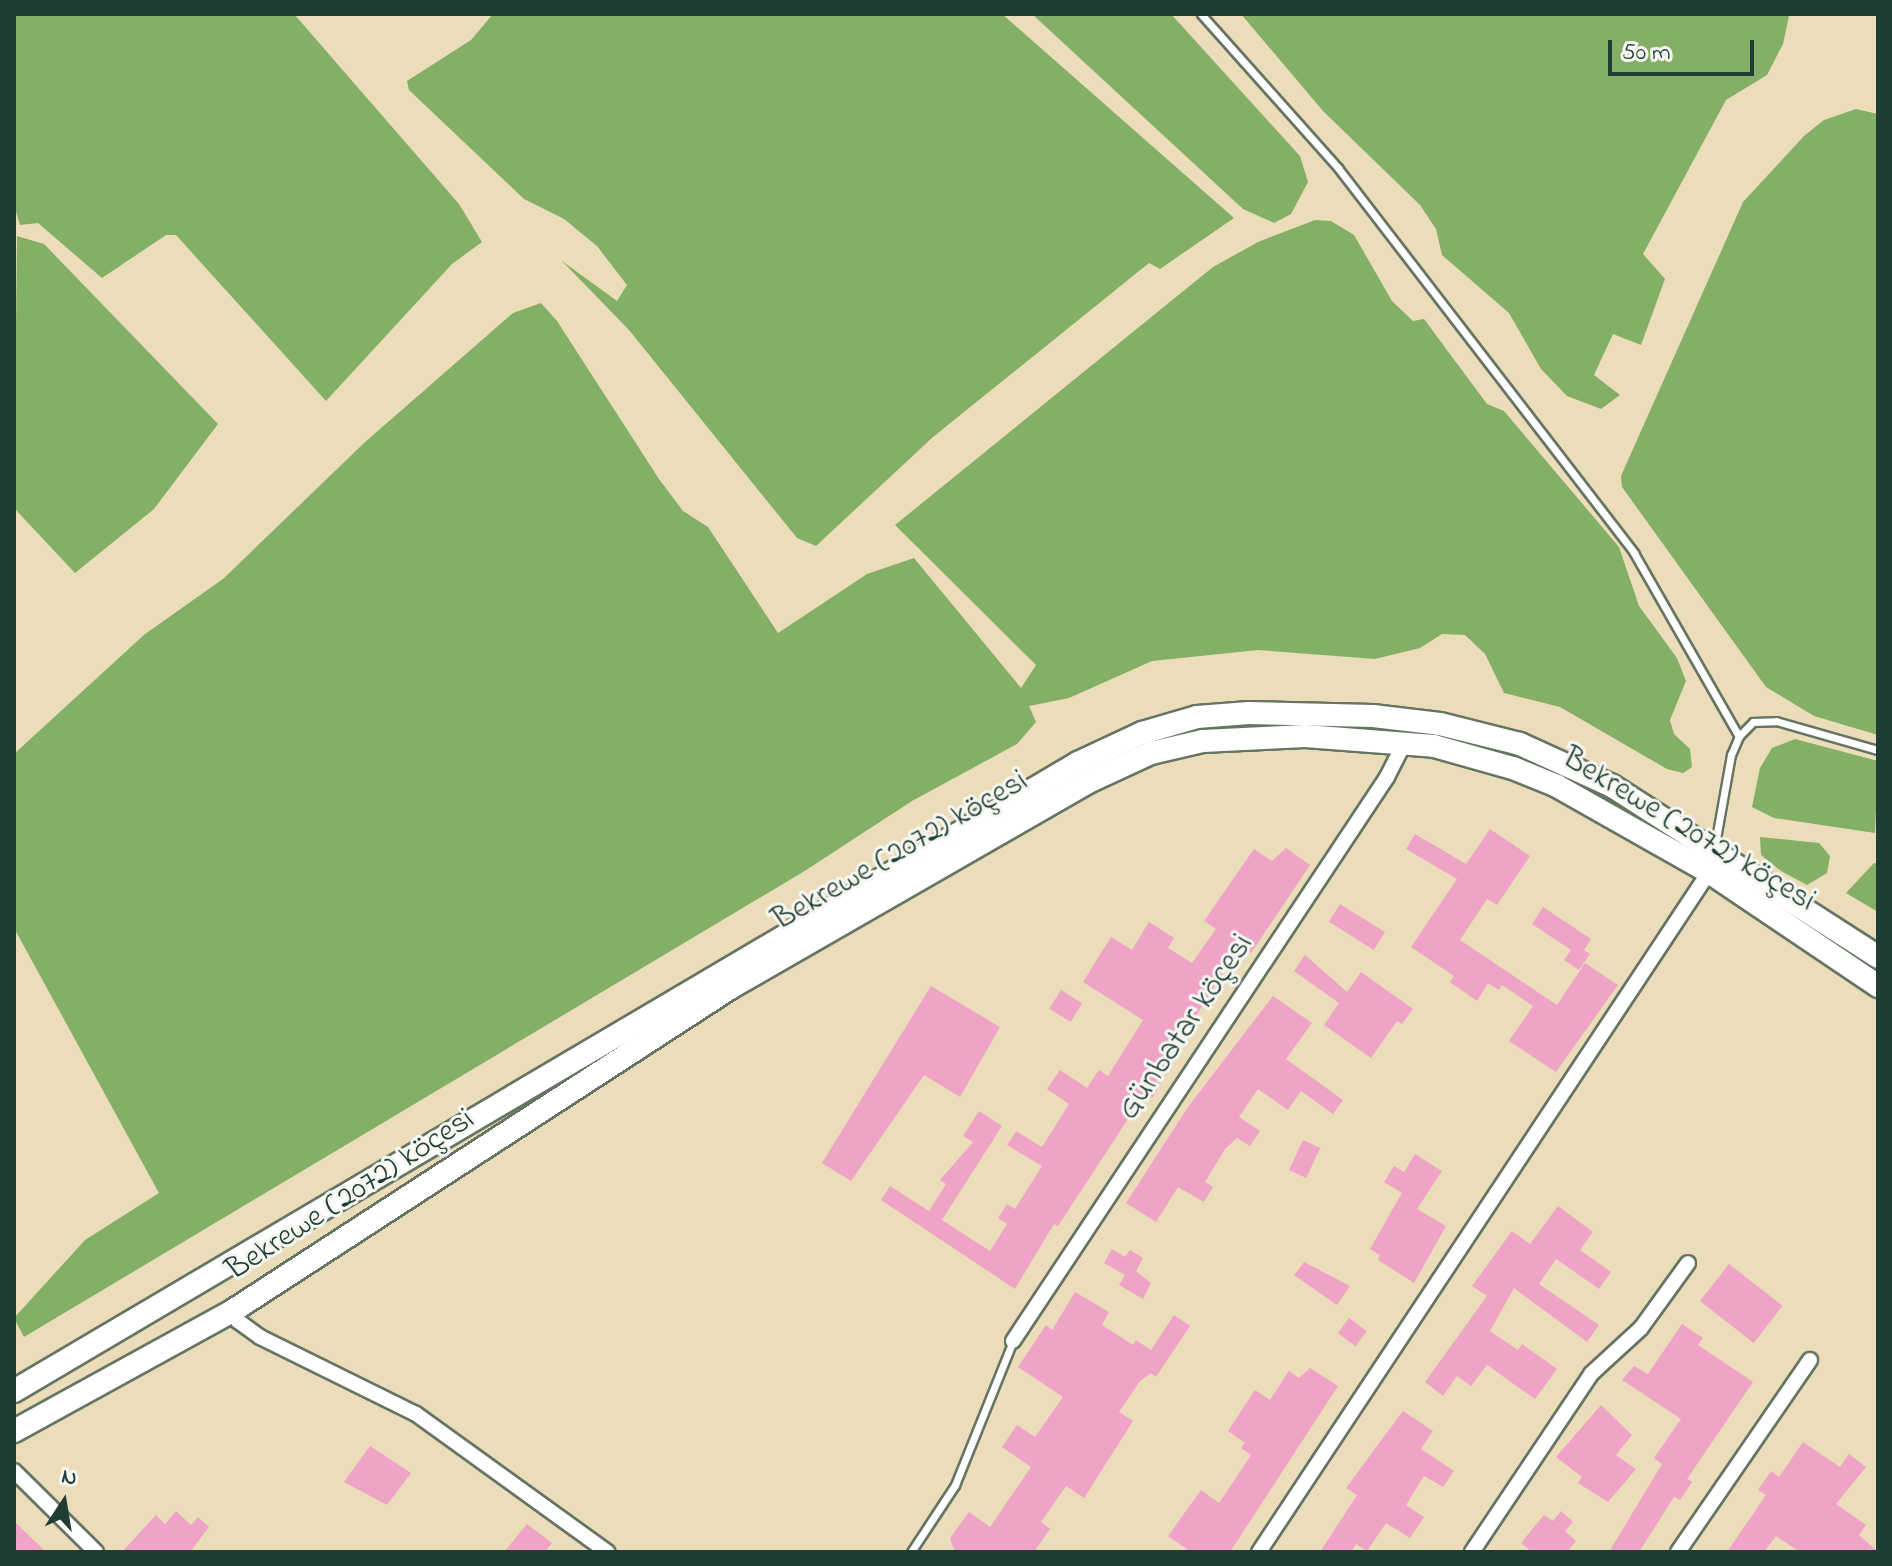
<!DOCTYPE html>
<html>
<head>
<meta charset="utf-8">
<style>
	body { margin:0 }
	#map { position:relative; width:1892px; height:1566px; overflow:hidden; background:#ebddb9; font-family:"Indie Flower",sans-serif }
	div>[style] { position:absolute }
	.forest>* { inset:0; background:#84af66 }
	.building>* { inset:0; background:#efa3c7; transform-origin:0 0 }
	.roads { filter:drop-shadow(2px 0 #667563) drop-shadow(-2px 0 #667563) drop-shadow(0 2px #667563) drop-shadow(0 -2px #667563) }
	.lane>* { height:7px; margin:-3.5px; padding:0 3.5px; transform-origin:3.5px; border-radius:3.5px; background:#fff }
	.street>* { height:14px; margin:-7px; padding:0 7px; transform-origin:7px; border-radius:7px; background:#fff }
	.secondary>* { height:22px; margin:-11px; padding:0 11px; transform-origin:11px; border-radius:11px; background:#fff }
	span { translate:-50% -50%; white-space:nowrap; text-align:center; line-height:1.15; -webkit-text-stroke:6px #f6f6f2; paint-order:stroke }
	.street-label { font-size:32px; color:#1f3d34 }
	.frame { position:absolute; inset:0; border:16px solid #1f3d34; pointer-events:none }
	.north { position:absolute; left:24px; top:1462px; width:80px; height:80px; -webkit-text-stroke:6px #f6f6f2; paint-order:stroke; rotate:12deg; font-size:22px; font-weight:700; line-height:32px; text-align:center; color:#1f3d34 }
	.north::after { content:''; display:block; margin:auto; width:28px; height:36px; background:#1f3d34; clip-path:polygon(50% 0,100% 100%,50% 72%,0 100%) }
	.scale { position:absolute; left:1608px; top:40px; width:146px; height:36px; box-sizing:border-box; border:4px solid #1f3d34; border-top:0; padding-left:10px; font-size:24px; line-height:28px; white-space:nowrap; color:#1f3d34; -webkit-text-stroke:6px #f6f6f2; paint-order:stroke }
</style>
</head>
<body>
<div id="map">
	<div class="forest">
		<div style="clip-path:polygon(14px 14px,294px 14px,459px 204px,482px 242px,452px 264px,326px 401px,176px 235px,166px 235px,102px 278px,38px 223px,20px 225px,14px 205px)"></div>
		<div style="clip-path:polygon(493px 14px,1002px 14px,1234px 218px,1160px 269px,1149px 263px,933px 437px,816px 546px,797px 538px,629px 330px,562px 261px,617px 301px,627px 285px,597px 246px,564px 219px,524px 199px,409px 90px,407px 81px,471px 40px)"></div>
		<div style="clip-path:polygon(1032px 14px,1171px 14px,1300px 156px,1308px 182px,1291px 214px,1274px 223px,1243px 209px)"></div>
		<div style="clip-path:polygon(1241px 14px,1787px 14px,1789px 16px,1783px 44px,1767px 75px,1726px 100px,1643px 254px,1665px 279px,1641px 345px,1613px 334px,1594px 375px,1620px 395px,1601px 409px,1567px 396px,1541px 369px,1509px 313px,1442px 255px,1436px 229px,1420px 205px,1323px 111px)"></div>
		<div style="clip-path:polygon(1856px 109px,1878px 114px,1878px 735px,1814px 716px,1766px 687px,1622px 487px,1621px 476px,1743px 202px,1804px 136px,1824px 120px)"></div>
		<div style="clip-path:polygon(1315px 220px,1331px 221px,1354px 235px,1392px 301px,1413px 321px,1424px 319px,1487px 404px,1504px 411px,1619px 547px,1639px 606px,1677px 658px,1686px 681px,1670px 720px,1674px 734px,1690px 749px,1692px 767px,1683px 773px,1667px 769px,1560px 707px,1504px 693px,1485px 654px,1465px 635px,1442px 634px,1420px 648px,1375px 659px,1258px 650px,1152px 661px,1069px 698px,1029px 706px,1036px 722px,1017px 744px,912px 801px,803px 872px,24px 1337px,14px 1318px,85px 1240px,159px 1193px,14px 928px,14px 754px,145px 634px,223px 579px,364px 443px,513px 313px,541px 303px,557px 321px,659px 479px,683px 511px,708px 527px,778px 633px,867px 574px,914px 558px,1021px 688px,1036px 665px,895px 525px,1213px 267px,1258px 242px)"></div>
		<div style="clip-path:polygon(17px 236px,44px 244px,218px 424px,154px 509px,75px 573px,14px 508px)"></div>
		<div style="clip-path:polygon(1795px 739px,1878px 761px,1875px 833px,1774px 818px,1752px 807px,1760px 768px,1772px 748px)"></div>
		<div style="clip-path:polygon(1760px 837px,1819px 843px,1830px 856px,1827px 873px,1807px 885px,1781px 871px,1761px 855px)"></div>
		<div style="clip-path:polygon(1874px 863px,1878px 864px,1878px 912px,1846px 893px)"></div>
	</div>
	<div class="building">
		<div style="clip-path:polygon(1490px 829px,1530px 856px,1497px 905px,1487px 899px,1460px 940px,1557px 1005px,1585px 963px,1618px 985px,1556px 1072px,1509px 1041px,1533px 1006px,1502px 985px,1499px 990px,1488px 983px,1477px 1001px,1450px 982px,1454px 976px,1411px 947px,1457px 879px,1406px 849px,1415px 834px,1466px 864px)"></div>
		<div style="clip-path:polygon(1286px 848px,1310px 865px,1251px 953px,1242px 947px,1218px 980px,1156px 1081px,1161px 1084px,1152px 1098px,1145px 1093px,1058px 1226px,1054px 1224px,1015px 1289px,881px 1200px,890px 1186px,929px 1211px,946px 1184px,940px 1180px,973px 1142px,963px 1136px,979px 1111px,1002px 1126px,942px 1220px,990px 1251px,1007px 1224px,998px 1218px,1007px 1204px,1015px 1209px,1042px 1166px,1007px 1145px,1016px 1131px,1042px 1147px,1069px 1104px,1047px 1089px,1060px 1070px,1087px 1088px,1099px 1070px,1108px 1076px,1143px 1020px,1083px 982px,1111px 937px,1132px 950px,1149px 922px,1174px 938px,1168px 948px,1192px 963px,1216px 929px,1204px 921px,1254px 849px,1272px 861px)"></div>
		<div style="left:1340px;top:904px;width:53px;height:21px;rotate:32deg"></div>
		<div style="clip-path:polygon(1543px 907px,1591px 939px,1584px 950px,1590px 954px,1579px 970px,1564px 960px,1571px 950px,1532px 924px)"></div>
		<div style="clip-path:polygon(1305px 955px,1347px 992px,1361px 972px,1413px 1009px,1402px 1024px,1397px 1021px,1371px 1058px,1324px 1025px,1339px 1003px,1294px 971px)"></div>
		<div style="clip-path:polygon(931px 986px,1000px 1027px,960px 1097px,924px 1075px,851px 1181px,822px 1163px)"></div>
		<div style="left:1061px;top:990px;width:25px;height:22px;rotate:32deg"></div>
		<div style="clip-path:polygon(1273px 996px,1312px 1023px,1286px 1059px,1343px 1100px,1333px 1114px,1301px 1091px,1288px 1110px,1258px 1089px,1239px 1117px,1260px 1131px,1250px 1146px,1237px 1138px,1225px 1149px,1205px 1182px,1213px 1187px,1204px 1202px,1178px 1187px,1156px 1222px,1126px 1203px,1188px 1107px)"></div>
		<div style="left:1303px;top:1140px;width:19px;height:33px;rotate:25deg"></div>
		<div style="clip-path:polygon(1415px 1154px,1442px 1171px,1417px 1209px,1446px 1226px,1414px 1283px,1378px 1260px,1380px 1255px,1370px 1249px,1402px 1193px,1384px 1182px,1394px 1166px,1404px 1172px)"></div>
		<div style="clip-path:polygon(1558px 1206px,1593px 1232px,1580px 1250px,1611px 1272px,1599px 1289px,1556px 1259px,1539px 1284px,1599px 1325px,1587px 1342px,1514px 1288px,1490px 1331px,1518px 1350px,1522px 1344px,1557px 1369px,1535px 1399px,1487px 1365px,1471px 1386px,1457px 1376px,1443px 1396px,1425px 1382px,1487px 1296px,1472px 1286px,1512px 1231px,1530px 1244px)"></div>
		<div style="clip-path:polygon(1112px 1249px,1125px 1257px,1130px 1250px,1143px 1258px,1136px 1271px,1151px 1283px,1143px 1299px,1119px 1285px,1125px 1275px,1104px 1263px)"></div>
		<div style="clip-path:polygon(1304px 1262px,1350px 1286px,1337px 1305px,1294px 1275px)"></div>
		<div style="left:1729px;top:1264px;width:68px;height:47px;rotate:38deg"></div>
		<div style="clip-path:polygon(1075px 1292px,1109px 1312px,1102px 1325px,1133px 1345px,1136px 1340px,1151px 1350px,1174px 1315px,1190px 1326px,1156px 1377px,1151px 1373px,1140px 1381px,1119px 1412px,1133px 1421px,1084px 1498px,1066px 1486px,1041px 1522px,1050px 1529px,1034px 1552px,955px 1552px,950px 1538px,969px 1512px,990px 1527px,1031px 1467px,1002px 1447px,1017px 1425px,1035px 1437px,1063px 1397px,1018px 1367px,1046px 1325px,1052px 1330px)"></div>
		<div style="left:1349px;top:1318px;width:22px;height:19px;rotate:36deg"></div>
		<div style="clip-path:polygon(1682px 1324px,1703px 1338px,1698px 1345px,1753px 1382px,1687px 1479px,1692px 1482px,1680px 1500px,1674px 1497px,1639px 1552px,1609px 1552px,1662px 1464px,1654px 1458px,1681px 1419px,1622px 1380px,1634px 1366px,1648px 1374px)"></div>
		<div style="clip-path:polygon(1310px 1368px,1338px 1386px,1230px 1552px,1191px 1552px,1168px 1536px,1201px 1490px,1219px 1503px,1251px 1455px,1241px 1448px,1245px 1443px,1228px 1431px,1255px 1390px,1270px 1400px,1289px 1371px,1299px 1378px)"></div>
		<div style="clip-path:polygon(1601px 1405px,1632px 1435px,1616px 1455px,1636px 1469px,1608px 1502px,1578px 1483px,1582px 1477px,1556px 1457px)"></div>
		<div style="clip-path:polygon(1403px 1411px,1433px 1431px,1421px 1449px,1454px 1471px,1443px 1487px,1424px 1476px,1406px 1505px,1424px 1517px,1410px 1538px,1386px 1523px,1367px 1551px,1356px 1544px,1351px 1552px,1320px 1552px,1357px 1495px,1346px 1488px)"></div>
		<div style="clip-path:polygon(1803px 1442px,1840px 1467px,1849px 1454px,1866px 1467px,1836px 1504px,1866px 1525px,1859px 1535px,1878px 1552px,1800px 1552px,1776px 1536px,1764px 1552px,1727px 1552px,1766px 1495px,1758px 1490px,1771px 1471px,1779px 1477px)"></div>
		<div style="clip-path:polygon(370px 1446px,411px 1473px,387px 1505px,344px 1482px)"></div>
		<div style="clip-path:polygon(176px 1511px,191px 1525px,198px 1517px,209px 1527px,190px 1552px,122px 1552px,156px 1515px,165px 1524px)"></div>
		<div style="clip-path:polygon(1561px 1511px,1573px 1522px,1565px 1531px,1576px 1541px,1567px 1552px,1532px 1552px,1521px 1543px,1544px 1515px,1553px 1521px)"></div>
		<div style="clip-path:polygon(14px 1521px,46px 1552px,14px 1552px)"></div>
		<div style="clip-path:polygon(527px 1524px,552px 1543px,545px 1552px,504px 1552px)"></div>
	</div>
	<div class="roads">
		<div class="lane">
			<div style="left:1201px;top:14px;width:206px;rotate:48.3deg"></div>
			<div style="left:1338px;top:168px;width:486px;rotate:52.4deg"></div>
			<div style="left:1634px;top:553px;width:211px;rotate:60.2deg"></div>
			<div style="left:1714px;top:850px;width:97px;rotate:-79.9deg"></div>
			<div style="left:1731px;top:755px;width:21px;rotate:-67deg"></div>
			<div style="left:1739px;top:736px;width:20px;rotate:-45deg"></div>
			<div style="left:1753px;top:722px;width:23px;rotate:-2deg"></div>
			<div style="left:1776px;top:721px;width:106px;rotate:15.9deg"></div>
			<div style="left:911px;top:1552px;width:80px;rotate:-56.7deg"></div>
			<div style="left:955px;top:1485px;width:155px;rotate:-68.1deg"></div>
		</div>
		<div class="street">
			<div style="left:234px;top:1310px;width:12px;rotate:70deg"></div>
			<div style="left:238px;top:1321px;width:27px;rotate:36deg"></div>
			<div style="left:260px;top:1337px;width:174px;rotate:26.3deg"></div>
			<div style="left:416px;top:1414px;width:236px;rotate:35.8deg"></div>
			<div style="left:1013px;top:1341px;width:677px;rotate:-56.45deg"></div>
			<div style="left:1387px;top:777px;width:38px;rotate:-63deg"></div>
			<div style="left:14px;top:1471px;width:115px;rotate:44.6deg"></div>
			<div style="left:1259px;top:1552px;width:815px;rotate:-56.5deg"></div>
			<div style="left:1472px;top:1552px;width:214px;rotate:-56.2deg"></div>
			<div style="left:1591px;top:1374px;width:68px;rotate:-42.6deg"></div>
			<div style="left:1641px;top:1328px;width:80px;rotate:-54.1deg"></div>
			<div style="left:1678px;top:1552px;width:233px;rotate:-55.5deg"></div>
		</div>
		<div class="secondary">
			<div style="left:14px;top:1391px;width:1236px;rotate:-30.55deg"></div>
			<div style="left:1078px;top:763px;width:71px;rotate:-25.1deg"></div>
			<div style="left:1142px;top:733px;width:57px;rotate:-16.2deg"></div>
			<div style="left:1197px;top:717px;width:52px;rotate:-4.4deg"></div>
			<div style="left:1249px;top:713px;width:124px;rotate:1.4deg"></div>
			<div style="left:1373px;top:716px;width:67px;rotate:6.8deg"></div>
			<div style="left:1440px;top:724px;width:82px;rotate:14deg"></div>
			<div style="left:1520px;top:744px;width:101px;rotate:24.5deg"></div>
			<div style="left:1612px;top:786px;width:316px;rotate:32.7deg"></div>
			<div style="left:14px;top:1431px;width:251px;rotate:-28.8deg"></div>
			<div style="left:234px;top:1310px;width:591px;rotate:-32.99deg"></div>
			<div style="left:730px;top:988px;width:411px;rotate:-29.9deg"></div>
			<div style="left:1086px;top:783px;width:72px;rotate:-24.8deg"></div>
			<div style="left:1151px;top:753px;width:53px;rotate:-13deg"></div>
			<div style="left:1203px;top:741px;width:102px;rotate:-2.8deg"></div>
			<div style="left:1305px;top:736px;width:129px;rotate:4.4deg"></div>
			<div style="left:1434px;top:746px;width:82px;rotate:15.6deg"></div>
			<div style="left:1513px;top:768px;width:48px;rotate:22.2deg"></div>
			<div style="left:1557px;top:786px;width:175px;rotate:29.5deg"></div>
			<div style="left:1709px;top:872px;width:204px;rotate:34deg"></div>
		</div>
	</div>
	<div class="street-label">
		<span style="left:1688px;top:831px;rotate:31deg">Bekrewe (2072) köçesi</span>
		<span style="left:901px;top:852px;rotate:-30deg">Bekrewe (2072) köçesi</span>
		<span style="left:1187px;top:1028px;rotate:-56deg">Günbatar köçesi</span>
		<span style="left:351px;top:1196px;rotate:-33deg">Bekrewe (2072) köçesi</span>
	</div>
	<div class="frame"></div>
	<div class="north">N</div>
	<div class="scale">50 m</div>
</div>
</body>
</html>
